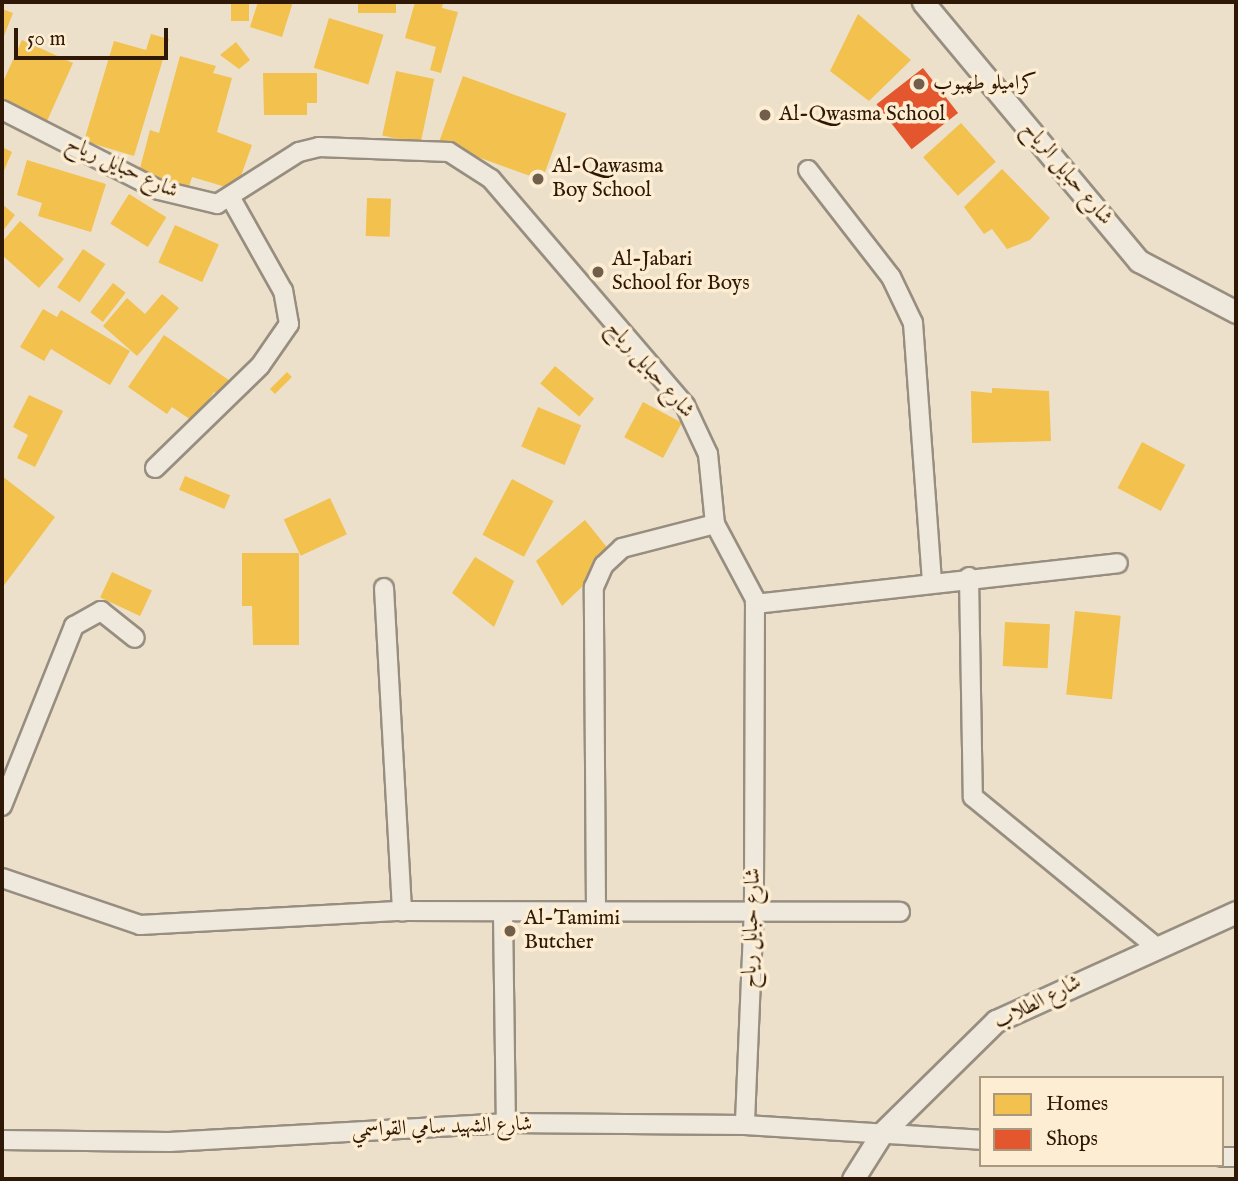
<!DOCTYPE html>
<html>
<head>
<meta charset="utf-8">
<style>
	body { margin:0 }
	#map { position:relative; width:1238px; height:1181px; overflow:hidden; background:#ece0ca; font-family:"IM FELL English",Amiri,serif }
	div>[style] { position:absolute }
	.homes>* { inset:0; background:#f2c14e; transform-origin:0 0 }
	.shops>* { inset:0; background:#e4572e; transform-origin:0 0 }
	.roads { filter:drop-shadow(2px 0 #988e80) drop-shadow(-2px 0 #988e80) drop-shadow(0 2px #988e80) drop-shadow(0 -2px #988e80) }
	.minor>* { height:18px; margin:-9px; padding:0 9px; transform-origin:9px; border-radius:9px; background:#efe8dd }
	.tertiary>* { height:21px; margin:-10.5px; padding:0 10.5px; transform-origin:10.5px; border-radius:10.5px; background:#efe8dd }
	.dots>* { width:19px; height:19px; translate:-50% -50%; box-sizing:border-box; border:4px solid #fcedd3; border-radius:50% }
	span { translate:-50% -50%; white-space:nowrap; text-align:center; line-height:1.15; -webkit-text-stroke:7px #fcedd3; paint-order:stroke }
	.poi-label { font-size:21px; color:#2f1806 }
	.left { translate:0 -50%; text-align:left }
	.street-label { font-size:21px; color:#2f1806 }
	.frame { position:absolute; inset:0; border:4px solid #2f1806; pointer-events:none }
	.legend { position:absolute; left:979px; top:1076px; width:245px; height:91px; box-sizing:border-box; background:#fcedd3; border:2px solid #aa9881; margin:0; padding:9px 12px; list-style:none; font-size:21px; color:#2f1806 }
	.legend li { display:flex; align-items:center; gap:14px; height:35px }
	.legend b { width:35px; border:2px solid #aa9881 }
	.scale { position:absolute; left:14px; top:28px; width:154px; height:32px; box-sizing:border-box; border:4px solid #2f1806; border-top:0; padding-left:9px; font-size:21px; line-height:24px; white-space:nowrap; color:#2f1806; -webkit-text-stroke:5px #fcedd3; paint-order:stroke }
</style>
</head>
<body>
<div id="map">
	<div class="homes">
		<div style="left:231px;top:2px;width:18px;height:19px"></div>
		<div style="clip-path:polygon(258px 2px,293px 2px,282px 37px,250px 27px)"></div>
		<div style="left:358px;top:2px;width:38px;height:11px"></div>
		<div style="clip-path:polygon(415px 2px,443px 2px,442px 8px,458px 12px,441px 73px,430px 70px,436px 47px,405px 38px)"></div>
		<div style="clip-path:polygon(2px 9px,13px 13px,2px 41px)"></div>
		<div style="clip-path:polygon(858px 14px,911px 60px,869px 101px,830px 71px)"></div>
		<div style="left:329px;top:18px;width:57px;height:52px;rotate:17deg"></div>
		<div style="clip-path:polygon(151px 34px,169px 39px,134px 156px,84px 141px,114px 41px,146px 50px)"></div>
		<div style="clip-path:polygon(22px 40px,73px 63px,47px 121px,2px 100px,2px 84px)"></div>
		<div style="clip-path:polygon(236px 42px,250px 60px,239px 69px,220px 55px)"></div>
		<div style="clip-path:polygon(180px 56px,216px 66px,213px 73px,232px 78px,217px 132px,252px 145px,236px 190px,192px 177px,187px 193px,139px 172px,150px 130px,159px 133px)"></div>
		<div style="left:396px;top:71px;width:39px;height:66px;rotate:12deg"></div>
		<div style="clip-path:polygon(263px 73px,317px 73px,317px 103px,307px 103px,307px 115px,264px 115px)"></div>
		<div style="left:463px;top:76px;width:110px;height:71px;rotate:20deg"></div>
		<div style="left:961px;top:123px;width:52px;height:51px;rotate:48deg"></div>
		<div style="clip-path:polygon(2px 147px,12px 152px,2px 175px)"></div>
		<div style="clip-path:polygon(27px 160px,106px 184px,91px 232px,38px 216px,42px 203px,17px 195px)"></div>
		<div style="clip-path:polygon(1002px 169px,1050px 218px,1030px 240px,1007px 249px,992px 229px,984px 234px,964px 207px)"></div>
		<div style="left:129px;top:194px;width:44px;height:35px;rotate:32deg"></div>
		<div style="left:367px;top:198px;width:24px;height:38px;rotate:2deg"></div>
		<div style="clip-path:polygon(2px 204px,15px 215px,2px 232px)"></div>
		<div style="clip-path:polygon(20px 221px,64px 259px,39px 288px,2px 255px,2px 242px)"></div>
		<div style="left:175px;top:225px;width:48px;height:41px;rotate:24deg"></div>
		<div style="left:83px;top:249px;width:27px;height:46px;rotate:34deg"></div>
		<div style="left:113px;top:283px;width:16px;height:37px;rotate:38deg"></div>
		<div style="clip-path:polygon(162px 294px,179px 308px,137px 356px,103px 326px,127px 298px,145px 314px)"></div>
		<div style="clip-path:polygon(43px 309px,57px 317px,61px 310px,130px 351px,110px 385px,51px 349px,44px 361px,20px 347px)"></div>
		<div style="clip-path:polygon(164px 335px,233px 383px,223px 398px,214px 392px,194px 422px,172px 407px,167px 414px,128px 387px)"></div>
		<div style="left:555px;top:366px;width:51px;height:23px;rotate:40deg"></div>
		<div style="left:287px;top:372px;width:7px;height:24px;rotate:45deg"></div>
		<div style="clip-path:polygon(992px 388px,1049px 391px,1051px 441px,972px 443px,971px 391px,992px 393px)"></div>
		<div style="clip-path:polygon(29px 395px,63px 411px,35px 467px,17px 458px,28px 435px,13px 427px)"></div>
		<div style="left:643px;top:402px;width:44px;height:40px;rotate:28deg"></div>
		<div style="left:538px;top:407px;width:47px;height:43px;rotate:23deg"></div>
		<div style="left:1142px;top:442px;width:49px;height:52px;rotate:28deg"></div>
		<div style="clip-path:polygon(2px 476px,55px 517px,2px 588px)"></div>
		<div style="left:185px;top:476px;width:49px;height:15px;rotate:23deg"></div>
		<div style="left:512px;top:479px;width:47px;height:63px;rotate:28deg"></div>
		<div style="left:330px;top:498px;width:40px;height:51px;rotate:65deg"></div>
		<div style="clip-path:polygon(585px 520px,614px 556px,562px 606px,536px 561px)"></div>
		<div style="clip-path:polygon(242px 553px,299px 553px,299px 645px,253px 645px,252px 606px,242px 606px)"></div>
		<div style="clip-path:polygon(475px 557px,514px 581px,494px 627px,452px 593px)"></div>
		<div style="left:112px;top:572px;width:44px;height:28px;rotate:25deg"></div>
		<div style="left:1075px;top:611px;width:46px;height:84px;rotate:6deg"></div>
		<div style="left:1005px;top:622px;width:45px;height:44px;rotate:3deg"></div>
	</div>
	<div class="shops">
		<div style="left:923px;top:68px;width:57px;height:59px;rotate:52deg"></div>
	</div>
	<div class="roads">
		<div class="minor">
			<div style="left:2px;top:110px;width:176px;rotate:27deg"></div>
			<div style="left:159px;top:190px;width:60px;rotate:13.6deg"></div>
			<div style="left:217px;top:204px;width:97px;rotate:-32.4deg"></div>
			<div style="left:299px;top:152px;width:21px;rotate:-14deg"></div>
			<div style="left:319px;top:147px;width:130px;rotate:2.2deg"></div>
			<div style="left:449px;top:152px;width:50px;rotate:32.7deg"></div>
			<div style="left:491px;top:179px;width:298px;rotate:49.4deg"></div>
			<div style="left:685px;top:405px;width:54px;rotate:64.9deg"></div>
			<div style="left:708px;top:454px;width:70px;rotate:84.3deg"></div>
			<div style="left:715px;top:524px;width:85px;rotate:61.9deg"></div>
			<div style="left:755px;top:599px;width:308px;rotate:90.2deg"></div>
			<div style="left:754px;top:907px;width:218px;rotate:92.4deg"></div>
			<div style="left:808px;top:170px;width:135px;rotate:52.2deg"></div>
			<div style="left:891px;top:277px;width:51px;rotate:64.4deg"></div>
			<div style="left:913px;top:323px;width:259px;rotate:85.8deg"></div>
			<div style="left:155px;top:468px;width:146px;rotate:-44.2deg"></div>
			<div style="left:260px;top:366px;width:51px;rotate:-55.4deg"></div>
			<div style="left:289px;top:324px;width:34px;rotate:-100deg"></div>
			<div style="left:283px;top:291px;width:104px;rotate:-119.3deg"></div>
			<div style="left:969px;top:577px;width:220px;rotate:89deg"></div>
			<div style="left:973px;top:797px;width:234px;rotate:39.3deg"></div>
			<div style="left:384px;top:588px;width:324px;rotate:86.8deg"></div>
			<div style="left:755px;top:604px;width:365px;rotate:-6.4deg"></div>
			<div style="left:2px;top:806px;width:194px;rotate:-68.2deg"></div>
			<div style="left:74px;top:626px;width:31px;rotate:-29deg"></div>
			<div style="left:101px;top:611px;width:43px;rotate:38.5deg"></div>
			<div style="left:2px;top:878px;width:146px;rotate:18.8deg"></div>
			<div style="left:140px;top:925px;width:262px;rotate:-3.1deg"></div>
			<div style="left:402px;top:911px;width:498px;rotate:0.1deg"></div>
			<div style="left:596px;top:908px;width:321px;rotate:-90.4deg"></div>
			<div style="left:594px;top:587px;width:24px;rotate:-66deg"></div>
			<div style="left:604px;top:565px;width:25px;rotate:-43deg"></div>
			<div style="left:622px;top:548px;width:96px;rotate:-14.5deg"></div>
			<div style="left:503px;top:914px;width:209px;rotate:89.2deg"></div>
			<div style="left:2px;top:1140px;width:167px;rotate:0.7deg"></div>
			<div style="left:169px;top:1142px;width:338px;rotate:-3.2deg"></div>
			<div style="left:506px;top:1123px;width:239px;rotate:0.5deg"></div>
			<div style="left:745px;top:1125px;width:236px;rotate:3.6deg"></div>
			<div style="left:1222px;top:1157px;width:14px"></div>
		</div>
		<div class="tertiary">
			<div style="left:923px;top:2px;width:337px;rotate:50.2deg"></div>
			<div style="left:1139px;top:261px;width:110px;rotate:27.7deg"></div>
			<div style="left:853px;top:1179px;width:54px;rotate:-57.8deg"></div>
			<div style="left:882px;top:1133px;width:160px;rotate:-44.5deg"></div>
			<div style="left:996px;top:1021px;width:264px;rotate:-24.4deg"></div>
		</div>
	</div>
	<div class="dots">
		<div style="left:919px;top:84px;background:#715e4b"></div>
		<div style="left:765px;top:115px;background:#715e4b"></div>
		<div style="left:538px;top:179px;background:#715e4b"></div>
		<div style="left:598px;top:272px;background:#715e4b"></div>
		<div style="left:510px;top:931px;background:#715e4b"></div>
	</div>
	<div class="poi-label">
		<span class="left" style="left:933px;top:84px">كراميلو طهبوب</span>
		<span class="left" style="left:779px;top:115px">Al-Qwasma School</span>
		<span class="left" style="left:552px;top:179px">Al-Qawasma<br>Boy School</span>
		<span class="left" style="left:612px;top:272px">Al-Jabari<br>School for Boys</span>
		<span class="left" style="left:524px;top:931px">Al-Tamimi<br>Butcher</span>
	</div>
	<div class="street-label">
		<span style="left:122px;top:168px;rotate:25deg">شارع حبايل رياح</span>
		<span style="left:1067px;top:174px;rotate:50deg">شارع حبايل الرياح</span>
		<span style="left:650px;top:370px;rotate:49deg">شارع حبايل رياح</span>
		<span style="left:752px;top:928px;rotate:-88deg">شارع حبايل رياح</span>
		<span style="left:1038px;top:1003px;rotate:-27deg">شارع الطلاب</span>
		<span style="left:442px;top:1128px;rotate:-2deg">شارع الشهيد سامي القواسمي</span>
	</div>
	<div class="frame"></div>
	<ul class="legend">
	<li><b style="height:19px;background:#f2c14e"></b>Homes</li>
	<li><b style="height:19px;background:#e4572e"></b>Shops</li>
	</ul>
	<div class="scale">50 m</div>
</div>
</body>
</html>
